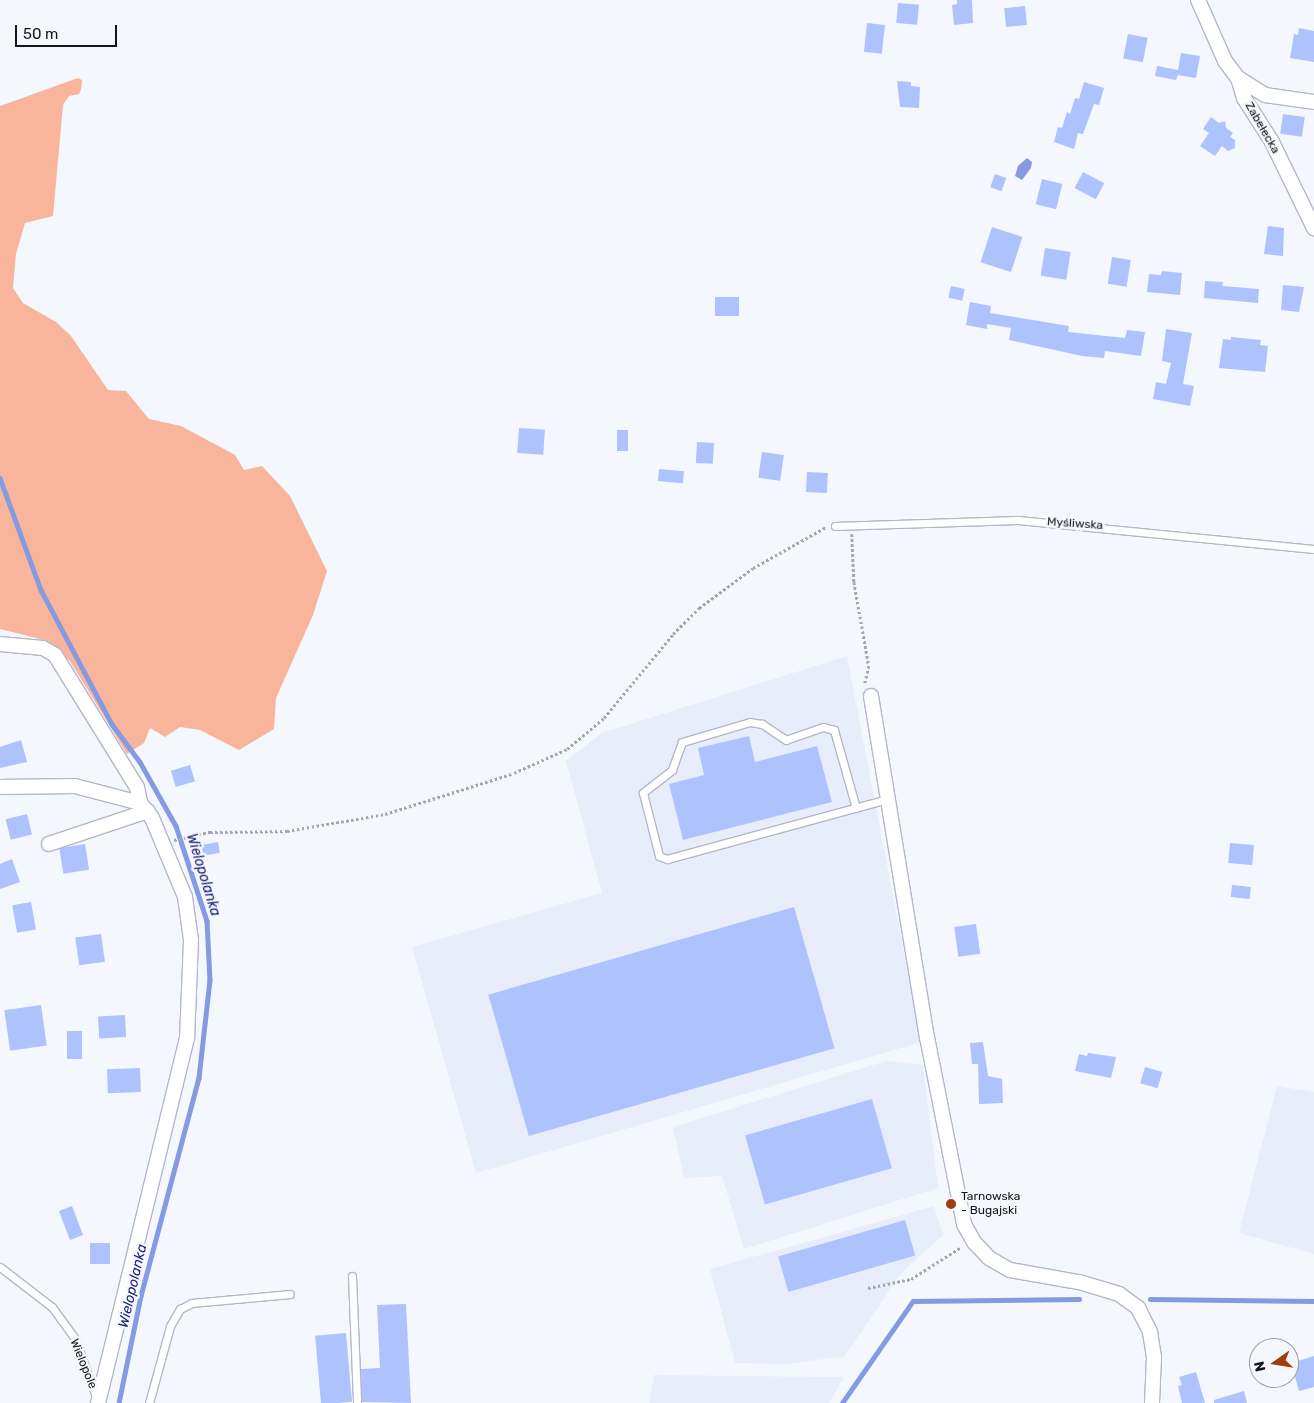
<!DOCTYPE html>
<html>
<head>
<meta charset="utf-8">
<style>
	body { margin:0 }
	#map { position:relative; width:1314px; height:1403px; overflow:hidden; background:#f5f7fe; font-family:Rubik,sans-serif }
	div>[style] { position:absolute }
	.built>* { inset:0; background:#e7edfb }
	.forest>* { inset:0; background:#f8b59c }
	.water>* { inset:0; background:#849ae1 }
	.stream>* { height:4.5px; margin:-2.25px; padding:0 2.25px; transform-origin:2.25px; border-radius:2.25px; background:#849ae1 }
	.building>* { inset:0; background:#aec2fd; transform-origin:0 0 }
	.path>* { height:2.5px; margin-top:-1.25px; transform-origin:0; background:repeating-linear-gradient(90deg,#a4a6ad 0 2.5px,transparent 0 5px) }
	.roads { filter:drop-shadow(1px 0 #b3b8c8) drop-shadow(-1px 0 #b3b8c8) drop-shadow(0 1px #b3b8c8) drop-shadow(0 -1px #b3b8c8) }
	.service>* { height:7px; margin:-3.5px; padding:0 3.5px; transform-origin:3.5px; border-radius:3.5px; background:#fff }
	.minor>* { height:14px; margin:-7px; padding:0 7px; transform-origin:7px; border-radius:7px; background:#fff }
	.dots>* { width:14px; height:14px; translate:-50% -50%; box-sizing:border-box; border:2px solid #f5f7fe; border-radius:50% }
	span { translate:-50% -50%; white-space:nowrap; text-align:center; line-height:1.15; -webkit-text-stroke:5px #f5f7fe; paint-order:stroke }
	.street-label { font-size:12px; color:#14161c }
	.poi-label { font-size:12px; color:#14161c }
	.left { translate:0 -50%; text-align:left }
	.water-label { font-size:14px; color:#151e6e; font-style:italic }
	.north { position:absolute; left:1249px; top:1338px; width:50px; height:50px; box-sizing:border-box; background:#f5f7fe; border:1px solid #9b9da4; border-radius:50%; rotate:257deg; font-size:14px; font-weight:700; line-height:20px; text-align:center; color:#14161c }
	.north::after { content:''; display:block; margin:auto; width:18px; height:22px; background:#a13c0c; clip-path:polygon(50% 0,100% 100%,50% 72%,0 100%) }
	.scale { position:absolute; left:15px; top:25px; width:102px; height:22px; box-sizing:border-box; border:2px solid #14161c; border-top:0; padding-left:6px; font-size:15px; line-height:18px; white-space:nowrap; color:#14161c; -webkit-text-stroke:4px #f5f7fe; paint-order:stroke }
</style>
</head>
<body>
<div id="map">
	<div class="built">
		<div style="clip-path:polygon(847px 656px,921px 1042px,476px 1173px,412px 947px,602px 893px,566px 761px,602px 733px)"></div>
		<div style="clip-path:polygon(886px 1061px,923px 1065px,938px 1188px,744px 1249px,722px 1176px,684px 1178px,673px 1127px)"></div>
		<div style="clip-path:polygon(1277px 1086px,1314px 1092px,1314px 1254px,1239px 1233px)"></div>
		<div style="clip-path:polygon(934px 1206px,943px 1235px,902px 1272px,845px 1356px,789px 1364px,735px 1363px,710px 1269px)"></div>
		<div style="clip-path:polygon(654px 1375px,844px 1377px,829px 1403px,649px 1403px)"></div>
	</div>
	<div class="forest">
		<div style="clip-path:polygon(78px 78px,82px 80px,81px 90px,79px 94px,69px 96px,63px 105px,53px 216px,25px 223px,16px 254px,13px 288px,23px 303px,56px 322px,71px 336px,108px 390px,126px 391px,149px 419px,181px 426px,235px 455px,244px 470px,262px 466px,290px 496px,327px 571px,313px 615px,276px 698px,274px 729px,239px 750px,200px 730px,180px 727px,165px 737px,150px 728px,144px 743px,127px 754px,70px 661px,48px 641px,0 629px,0 106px)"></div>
	</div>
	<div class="water">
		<div style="clip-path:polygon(1027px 158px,1032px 162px,1031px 168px,1022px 180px,1015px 176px,1018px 166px)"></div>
	</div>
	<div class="stream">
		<div style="left:0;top:478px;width:119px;rotate:69.9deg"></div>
		<div style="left:41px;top:590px;width:152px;rotate:62.1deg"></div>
		<div style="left:112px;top:724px;width:47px;rotate:53.6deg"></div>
		<div style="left:140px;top:762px;width:73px;rotate:60.6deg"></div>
		<div style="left:176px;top:826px;width:100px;rotate:71.9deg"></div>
		<div style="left:207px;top:921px;width:59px;rotate:87.1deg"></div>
		<div style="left:210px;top:980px;width:99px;rotate:96.4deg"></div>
		<div style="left:199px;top:1078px;width:226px;rotate:104.9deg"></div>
		<div style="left:141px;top:1296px;width:109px;rotate:101.6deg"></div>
		<div style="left:1150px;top:1299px;width:164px;rotate:0.7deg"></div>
		<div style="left:842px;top:1403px;width:124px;rotate:-55.2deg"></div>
		<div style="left:913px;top:1301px;width:166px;rotate:-0.7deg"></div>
	</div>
	<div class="building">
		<div style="clip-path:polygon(957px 0,972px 0,973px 23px,954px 25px,952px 5px,957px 4px)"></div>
		<div style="left:898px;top:3px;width:21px;height:20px;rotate:5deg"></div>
		<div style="left:1025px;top:6px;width:19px;height:21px;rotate:84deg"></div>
		<div style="left:867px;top:23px;width:18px;height:29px;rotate:6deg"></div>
		<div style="clip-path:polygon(1299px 28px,1314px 31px,1314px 62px,1290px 58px,1294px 34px,1298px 35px)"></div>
		<div style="left:1128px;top:34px;width:20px;height:25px;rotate:11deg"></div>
		<div style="clip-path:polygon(1181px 53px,1200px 56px,1196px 78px,1178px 75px,1176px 80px,1155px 76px,1157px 66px,1178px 70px)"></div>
		<div style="clip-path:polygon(897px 81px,911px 82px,911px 86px,920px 87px,919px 108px,900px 107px)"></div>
		<div style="clip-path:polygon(1084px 82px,1104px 88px,1099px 105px,1094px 104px,1083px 134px,1078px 133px,1074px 149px,1054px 142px,1058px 127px,1062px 128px,1067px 112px,1070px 114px,1075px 98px,1079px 99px)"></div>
		<div style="left:1283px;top:114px;width:22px;height:20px;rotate:8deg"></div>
		<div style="clip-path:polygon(1211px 117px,1219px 123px,1225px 121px,1226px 128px,1233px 133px,1230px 137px,1235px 140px,1235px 148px,1228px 151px,1222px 146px,1215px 156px,1200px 146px,1209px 133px,1203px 129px)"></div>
		<div style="left:1083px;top:172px;width:24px;height:18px;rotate:28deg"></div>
		<div style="left:995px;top:174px;width:12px;height:14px;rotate:20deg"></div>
		<div style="left:1042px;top:179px;width:21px;height:26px;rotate:14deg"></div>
		<div style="clip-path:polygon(1268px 226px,1284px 228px,1283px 256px,1264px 254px)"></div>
		<div style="left:992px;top:227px;width:32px;height:37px;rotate:18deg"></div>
		<div style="left:1045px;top:248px;width:26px;height:28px;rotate:9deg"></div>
		<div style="left:1112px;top:257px;width:19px;height:27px;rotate:9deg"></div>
		<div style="clip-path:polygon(1162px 271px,1182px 273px,1180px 295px,1147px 292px,1149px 274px,1161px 275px)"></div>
		<div style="clip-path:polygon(1205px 281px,1223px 282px,1222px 286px,1259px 289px,1258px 303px,1204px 298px)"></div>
		<div style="clip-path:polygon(1283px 285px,1304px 287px,1299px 312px,1281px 310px)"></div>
		<div style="left:951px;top:286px;width:14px;height:12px;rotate:12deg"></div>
		<div style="left:715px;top:297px;width:24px;height:19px"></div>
		<div style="clip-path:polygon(970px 302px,991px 306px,990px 313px,1069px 326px,1068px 332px,1125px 338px,1127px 330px,1145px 332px,1141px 356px,1105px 351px,1104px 358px,1082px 356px,1009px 340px,1011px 328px,987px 324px,987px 329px,966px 325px)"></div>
		<div style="clip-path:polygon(1166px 329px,1192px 333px,1183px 384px,1194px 386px,1190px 406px,1153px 399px,1156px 382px,1166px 384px,1171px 363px,1162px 361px)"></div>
		<div style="clip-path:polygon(1231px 337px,1261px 340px,1260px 345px,1268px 346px,1265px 372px,1219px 368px,1223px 339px,1231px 340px)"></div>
		<div style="left:519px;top:428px;width:26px;height:25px;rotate:4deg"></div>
		<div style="left:617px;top:430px;width:11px;height:21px"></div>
		<div style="left:697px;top:442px;width:17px;height:21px;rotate:3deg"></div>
		<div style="left:762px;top:452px;width:22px;height:26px;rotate:8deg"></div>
		<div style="left:659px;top:469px;width:25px;height:12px;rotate:5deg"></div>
		<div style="left:807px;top:472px;width:21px;height:20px;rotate:3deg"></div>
		<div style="clip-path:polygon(749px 736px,755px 762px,817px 746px,832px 802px,683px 840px,669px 784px,704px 775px,698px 748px)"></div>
		<div style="clip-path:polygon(21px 740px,27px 762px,0 768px,0 747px)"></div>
		<div style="left:190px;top:765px;width:17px;height:20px;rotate:73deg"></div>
		<div style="left:27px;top:814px;width:21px;height:22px;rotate:76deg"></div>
		<div style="left:218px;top:842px;width:11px;height:17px;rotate:80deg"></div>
		<div style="left:1230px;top:843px;width:24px;height:20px;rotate:5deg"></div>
		<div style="left:85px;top:844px;width:26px;height:26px;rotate:81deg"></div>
		<div style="clip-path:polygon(12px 859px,20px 882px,0 889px,0 864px)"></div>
		<div style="left:1232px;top:885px;width:19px;height:12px;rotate:6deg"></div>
		<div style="left:31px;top:902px;width:28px;height:19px;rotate:80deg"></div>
		<div style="left:794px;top:907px;width:147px;height:318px;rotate:74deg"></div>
		<div style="left:976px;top:924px;width:30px;height:22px;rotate:82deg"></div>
		<div style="left:101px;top:934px;width:28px;height:26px;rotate:82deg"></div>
		<div style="left:41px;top:1005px;width:41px;height:37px;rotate:82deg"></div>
		<div style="left:125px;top:1015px;width:22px;height:27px;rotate:87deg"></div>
		<div style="left:67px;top:1031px;width:15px;height:28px"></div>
		<div style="clip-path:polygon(983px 1042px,988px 1076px,1002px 1079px,1003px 1103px,979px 1104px,978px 1064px,972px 1064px,970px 1043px)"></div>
		<div style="clip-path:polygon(1088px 1053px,1116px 1057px,1111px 1078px,1075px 1071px,1079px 1054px,1087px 1056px)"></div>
		<div style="left:1145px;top:1067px;width:18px;height:17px;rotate:16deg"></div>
		<div style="left:140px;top:1068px;width:24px;height:33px;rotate:88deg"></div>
		<div style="left:872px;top:1099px;width:72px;height:132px;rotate:74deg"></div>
		<div style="left:72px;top:1206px;width:31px;height:14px;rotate:69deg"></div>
		<div style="left:905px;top:1220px;width:37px;height:132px;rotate:74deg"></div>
		<div style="left:90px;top:1243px;width:20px;height:21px"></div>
		<div style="clip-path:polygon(406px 1304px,411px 1403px,362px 1402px,361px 1369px,380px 1368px,377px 1305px)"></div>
		<div style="left:346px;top:1333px;width:69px;height:31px;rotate:85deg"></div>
		<div style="clip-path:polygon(1314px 1356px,1314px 1387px,1299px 1391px,1291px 1363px)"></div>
		<div style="clip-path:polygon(1196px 1372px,1205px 1403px,1182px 1403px,1178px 1386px,1182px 1385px,1179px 1377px)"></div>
		<div style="clip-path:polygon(1244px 1391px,1247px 1403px,1214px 1403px,1214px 1400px)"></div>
	</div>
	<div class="path">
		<div style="left:852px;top:534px;width:48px;rotate:87.6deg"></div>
		<div style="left:854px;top:582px;width:85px;rotate:79.9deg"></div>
		<div style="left:869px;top:666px;width:18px;rotate:103deg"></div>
		<div style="left:174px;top:840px;width:37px;rotate:-13deg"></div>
		<div style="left:210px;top:832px;width:77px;rotate:-0.7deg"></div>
		<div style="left:287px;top:831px;width:99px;rotate:-9.8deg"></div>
		<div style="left:385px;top:814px;width:135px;rotate:-17.6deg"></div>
		<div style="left:514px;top:773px;width:58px;rotate:-24.4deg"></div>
		<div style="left:567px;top:749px;width:48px;rotate:-40deg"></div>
		<div style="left:604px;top:718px;width:109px;rotate:-50.6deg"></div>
		<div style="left:673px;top:634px;width:37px;rotate:-45deg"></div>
		<div style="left:699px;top:608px;width:67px;rotate:-36.5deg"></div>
		<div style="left:753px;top:568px;width:84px;rotate:-29.3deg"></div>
		<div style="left:868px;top:1288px;width:44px;rotate:-11.8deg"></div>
		<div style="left:911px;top:1279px;width:59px;rotate:-32.6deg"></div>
	</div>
	<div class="roads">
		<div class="service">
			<div style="left:835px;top:526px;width:183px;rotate:-1.9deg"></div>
			<div style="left:1018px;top:520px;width:297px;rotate:5.6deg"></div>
			<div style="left:856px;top:808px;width:81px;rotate:-105.8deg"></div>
			<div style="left:834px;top:730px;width:11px;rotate:-165deg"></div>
			<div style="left:823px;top:727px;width:39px;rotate:161deg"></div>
			<div style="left:786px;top:740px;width:29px;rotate:-146deg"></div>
			<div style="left:762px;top:724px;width:12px;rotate:-171deg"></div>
			<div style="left:750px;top:722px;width:71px;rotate:163.6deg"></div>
			<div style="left:682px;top:742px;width:30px;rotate:110deg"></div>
			<div style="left:672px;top:770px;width:37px;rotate:142deg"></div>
			<div style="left:643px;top:793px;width:65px;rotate:75.7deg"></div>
			<div style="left:659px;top:856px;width:9px;rotate:21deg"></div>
			<div style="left:667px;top:859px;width:229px;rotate:-15.2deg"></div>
			<div style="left:0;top:1267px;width:66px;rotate:37.6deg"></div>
			<div style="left:52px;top:1307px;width:39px;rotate:54deg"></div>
			<div style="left:75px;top:1339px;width:64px;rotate:69.9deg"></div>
			<div style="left:352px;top:1276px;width:127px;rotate:87.7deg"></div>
			<div style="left:149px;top:1403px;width:80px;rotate:-74.7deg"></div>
			<div style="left:170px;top:1326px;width:20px;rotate:-60deg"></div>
			<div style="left:180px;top:1309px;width:13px;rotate:-27deg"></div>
			<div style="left:192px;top:1303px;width:98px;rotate:-5.2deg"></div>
		</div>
		<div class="minor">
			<div style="left:1198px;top:0;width:67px;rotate:66.1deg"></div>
			<div style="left:1225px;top:61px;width:21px;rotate:53deg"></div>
			<div style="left:1238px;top:78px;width:21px;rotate:73deg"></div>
			<div style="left:1244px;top:98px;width:52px;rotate:57.5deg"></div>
			<div style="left:1272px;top:142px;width:96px;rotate:64deg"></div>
			<div style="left:1238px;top:78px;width:32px;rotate:32deg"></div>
			<div style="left:1265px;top:95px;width:49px;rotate:8.1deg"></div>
			<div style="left:0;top:644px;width:43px;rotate:5.3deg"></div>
			<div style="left:43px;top:648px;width:14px;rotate:30deg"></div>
			<div style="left:55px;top:655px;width:155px;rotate:58.2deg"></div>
			<div style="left:137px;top:787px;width:16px;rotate:79deg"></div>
			<div style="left:871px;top:696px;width:346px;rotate:80.7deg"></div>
			<div style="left:927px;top:1037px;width:191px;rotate:78.8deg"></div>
			<div style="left:964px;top:1224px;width:21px;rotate:61deg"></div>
			<div style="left:974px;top:1242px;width:22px;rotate:47deg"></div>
			<div style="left:989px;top:1258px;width:24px;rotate:30deg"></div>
			<div style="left:1010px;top:1270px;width:70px;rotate:9.9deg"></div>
			<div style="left:1079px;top:1282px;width:42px;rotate:16.7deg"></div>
			<div style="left:1119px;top:1294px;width:24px;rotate:36deg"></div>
			<div style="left:1138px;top:1308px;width:27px;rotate:63deg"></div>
			<div style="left:1150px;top:1332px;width:25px;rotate:81deg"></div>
			<div style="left:1154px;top:1357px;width:46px;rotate:92.5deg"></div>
			<div style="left:0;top:787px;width:75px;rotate:-0.8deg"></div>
			<div style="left:75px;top:786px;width:67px;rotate:14.7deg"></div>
			<div style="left:140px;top:803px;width:19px;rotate:51deg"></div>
			<div style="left:152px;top:818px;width:86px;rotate:67.3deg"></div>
			<div style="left:185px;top:897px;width:43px;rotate:82.1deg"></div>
			<div style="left:191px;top:940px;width:98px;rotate:92.3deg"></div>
			<div style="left:187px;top:1038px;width:376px;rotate:103.7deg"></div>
			<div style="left:49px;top:844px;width:104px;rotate:-18.4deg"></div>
		</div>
	</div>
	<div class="dots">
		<div style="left:951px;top:1204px;background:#a13c0c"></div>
	</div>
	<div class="street-label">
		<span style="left:1262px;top:128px;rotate:60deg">Zabełecka</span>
		<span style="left:1075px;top:524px;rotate:4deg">Myśliwska</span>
		<span style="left:83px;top:1364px;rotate:68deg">Wielopole</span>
	</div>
	<div class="poi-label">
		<span class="left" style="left:961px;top:1204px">Tarnowska<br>- Bugajski</span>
	</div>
	<div class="water-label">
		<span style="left:203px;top:875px;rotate:73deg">Wielopolanka</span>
		<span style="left:133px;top:1286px;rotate:-77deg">Wielopolanka</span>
	</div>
	<div class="north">N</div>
	<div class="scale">50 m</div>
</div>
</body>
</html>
